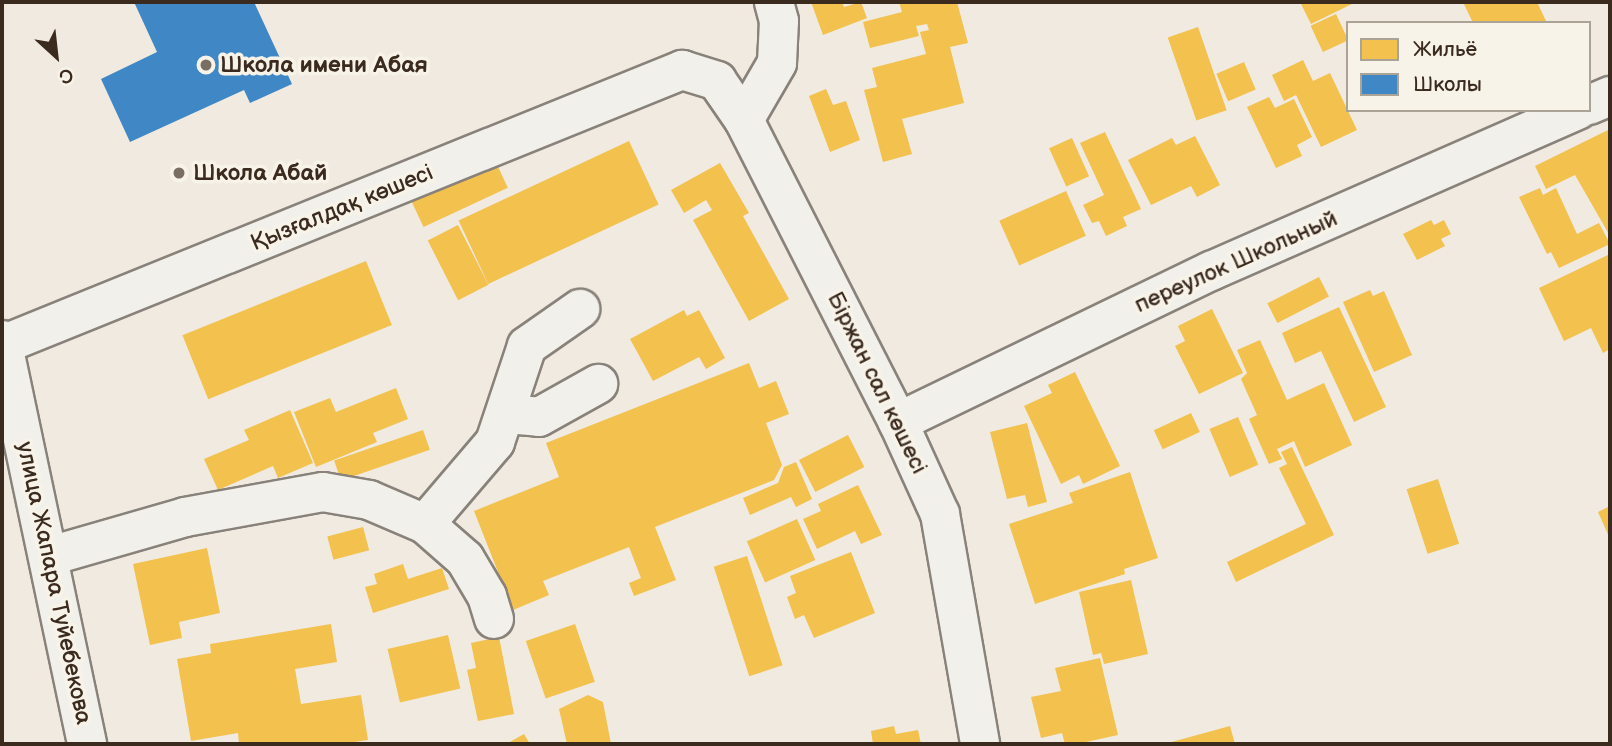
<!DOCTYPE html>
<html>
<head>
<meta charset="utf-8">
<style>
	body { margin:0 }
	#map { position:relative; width:1612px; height:746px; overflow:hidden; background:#f0eae0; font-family:"Balsamiq Sans",sans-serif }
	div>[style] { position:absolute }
	.homes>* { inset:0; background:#f2c14e; transform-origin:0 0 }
	.schools>* { inset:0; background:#3f88c5 }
	.roads { filter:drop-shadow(2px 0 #88827a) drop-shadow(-2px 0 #88827a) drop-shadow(0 2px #88827a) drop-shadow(0 -2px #88827a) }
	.minor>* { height:38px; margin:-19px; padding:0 19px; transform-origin:19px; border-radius:19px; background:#f2f0eb }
	.dots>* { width:19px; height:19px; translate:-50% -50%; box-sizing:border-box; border:4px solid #f7f3e8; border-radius:50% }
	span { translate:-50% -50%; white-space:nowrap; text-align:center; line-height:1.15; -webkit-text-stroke:7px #f7f3e8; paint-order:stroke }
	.poi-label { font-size:23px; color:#3b2a1e; font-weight:700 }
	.left { translate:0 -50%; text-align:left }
	.street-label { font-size:23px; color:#3b2a1e }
	.frame { position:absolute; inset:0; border:4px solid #3b2a1e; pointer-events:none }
	.legend { position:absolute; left:1346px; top:21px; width:245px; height:91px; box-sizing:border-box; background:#f7f3e8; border:2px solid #aca397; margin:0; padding:9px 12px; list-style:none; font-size:21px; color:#3b2a1e }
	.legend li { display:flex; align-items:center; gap:14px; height:35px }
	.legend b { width:35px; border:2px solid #aca397 }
	.north { position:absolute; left:21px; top:21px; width:70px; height:70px; -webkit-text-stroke:5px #f7f3e8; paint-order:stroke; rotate:153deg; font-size:19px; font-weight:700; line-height:28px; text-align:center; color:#3b2a1e }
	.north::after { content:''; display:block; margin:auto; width:24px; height:32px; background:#3b2a1e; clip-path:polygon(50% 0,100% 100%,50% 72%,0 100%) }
</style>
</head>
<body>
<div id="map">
	<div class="homes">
		<div style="clip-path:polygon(811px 2px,842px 2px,844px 7px,861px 2px,867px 18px,823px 35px)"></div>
		<div style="clip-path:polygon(899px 2px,957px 2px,968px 43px,950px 47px,964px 103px,902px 119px,912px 154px,883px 162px,864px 90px,877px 87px,872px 68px,926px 54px,920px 32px,929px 30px,927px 24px,916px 26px,919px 36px,870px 48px,863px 22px,902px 12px)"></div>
		<div style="clip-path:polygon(1300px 2px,1356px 2px,1311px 24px)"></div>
		<div style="clip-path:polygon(1463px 2px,1537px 2px,1547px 23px,1473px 23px)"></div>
		<div style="left:1336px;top:14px;width:29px;height:28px;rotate:65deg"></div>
		<div style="left:1198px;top:27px;width:88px;height:32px;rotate:71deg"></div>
		<div style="clip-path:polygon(1303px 60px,1313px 81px,1330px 73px,1357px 130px,1321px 147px,1296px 95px,1284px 101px,1272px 75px)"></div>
		<div style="left:1244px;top:62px;width:30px;height:30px;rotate:67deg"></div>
		<div style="clip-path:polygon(826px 89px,833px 105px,846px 101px,860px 140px,830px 152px,809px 96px)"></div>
		<div style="clip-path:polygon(1269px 97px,1275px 108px,1294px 99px,1312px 137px,1297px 145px,1302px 156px,1276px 168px,1247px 107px)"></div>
		<div style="clip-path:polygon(1610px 129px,1610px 236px,1575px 175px,1546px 189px,1535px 166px)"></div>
		<div style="clip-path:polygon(1105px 132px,1141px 209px,1123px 217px,1127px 226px,1106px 236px,1099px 221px,1092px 223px,1083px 205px,1104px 195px,1080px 143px)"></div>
		<div style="clip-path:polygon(1195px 136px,1220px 185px,1197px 197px,1191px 186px,1151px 205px,1128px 160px,1172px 138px,1176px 145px)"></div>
		<div style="left:1072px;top:138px;width:42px;height:25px;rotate:66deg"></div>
		<div style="left:629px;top:141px;width:70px;height:188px;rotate:65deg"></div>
		<div style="left:493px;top:156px;width:35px;height:93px;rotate:65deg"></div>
		<div style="clip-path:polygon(720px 163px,749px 213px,743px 216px,789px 299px,749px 321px,693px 220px,712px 210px,706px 200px,684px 213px,671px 190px)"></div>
		<div style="clip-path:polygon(1540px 188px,1543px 195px,1556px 188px,1577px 234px,1599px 223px,1610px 244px,1559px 268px,1551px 252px,1547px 254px,1519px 197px)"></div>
		<div style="left:1066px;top:191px;width:49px;height:73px;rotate:66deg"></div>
		<div style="clip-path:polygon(1431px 220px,1434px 225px,1444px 220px,1451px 234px,1441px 239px,1445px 246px,1417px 260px,1403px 234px)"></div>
		<div style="left:458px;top:225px;width:67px;height:34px;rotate:63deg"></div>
		<div style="clip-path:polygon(1610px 254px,1610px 349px,1603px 353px,1591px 328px,1564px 341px,1539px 288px)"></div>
		<div style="left:366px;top:261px;width:69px;height:198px;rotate:68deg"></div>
		<div style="left:1319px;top:277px;width:22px;height:58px;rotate:63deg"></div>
		<div style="clip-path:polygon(1370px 290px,1373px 296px,1384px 291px,1412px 355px,1374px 372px,1343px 302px)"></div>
		<div style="clip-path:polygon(1339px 307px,1386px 407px,1354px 422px,1321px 351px,1295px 363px,1282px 333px)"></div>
		<div style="clip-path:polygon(1212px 309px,1243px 373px,1199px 394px,1175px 346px,1185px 341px,1178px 326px)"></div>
		<div style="clip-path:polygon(684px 310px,687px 316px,699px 310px,725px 358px,706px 369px,699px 357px,653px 381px,630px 339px)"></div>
		<div style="clip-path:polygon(1260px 340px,1287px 400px,1324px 383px,1352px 445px,1305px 467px,1294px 441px,1277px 449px,1282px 459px,1269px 464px,1249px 419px,1257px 415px,1241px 379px,1247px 373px,1237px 350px)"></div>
		<div style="clip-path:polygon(749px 363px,759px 388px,776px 381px,789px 414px,766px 423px,782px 465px,774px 480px,655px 527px,676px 580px,634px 596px,629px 583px,641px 578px,629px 547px,543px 581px,549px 595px,513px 610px,474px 511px,559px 477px,546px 443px)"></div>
		<div style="clip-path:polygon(1075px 372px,1120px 466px,1083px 484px,1079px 475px,1061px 484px,1024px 406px,1052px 393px,1048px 385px)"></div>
		<div style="clip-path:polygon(396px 388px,408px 419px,373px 433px,377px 442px,316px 467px,294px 412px,330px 398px,336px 412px)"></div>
		<div style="clip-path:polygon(290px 410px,313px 463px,278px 478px,273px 466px,218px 490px,204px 459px,249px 440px,244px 430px)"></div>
		<div style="left:1191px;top:413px;width:21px;height:41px;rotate:65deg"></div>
		<div style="left:1238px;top:417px;width:52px;height:31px;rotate:67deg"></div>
		<div style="clip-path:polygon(1027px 423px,1047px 502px,1028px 507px,1025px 495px,1007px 499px,990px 432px)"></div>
		<div style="left:423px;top:430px;width:21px;height:94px;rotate:71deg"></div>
		<div style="left:848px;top:435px;width:36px;height:55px;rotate:63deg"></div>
		<div style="clip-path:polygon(1292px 447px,1334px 535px,1236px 582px,1227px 562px,1306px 524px,1279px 468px,1287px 464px,1281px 452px)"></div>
		<div style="clip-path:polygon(796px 462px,812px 499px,796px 507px,791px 497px,750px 515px,743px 498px,778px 483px,784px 467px)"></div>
		<div style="clip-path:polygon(1130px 472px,1158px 558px,1124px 569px,1125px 574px,1035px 604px,1009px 524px,1073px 503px,1069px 493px)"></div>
		<div style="left:1438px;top:479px;width:68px;height:33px;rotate:72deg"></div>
		<div style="clip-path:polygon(858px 485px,882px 535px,861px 544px,855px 531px,817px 549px,803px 519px,821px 511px,818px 504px)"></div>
		<div style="clip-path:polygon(1610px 506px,1610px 539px,1598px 512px)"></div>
		<div style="left:797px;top:519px;width:45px;height:55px;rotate:66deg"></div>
		<div style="left:363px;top:527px;width:24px;height:37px;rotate:75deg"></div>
		<div style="clip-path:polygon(207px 548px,220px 613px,179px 622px,182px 638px,150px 645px,133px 564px)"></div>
		<div style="clip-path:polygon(851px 552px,875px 613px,814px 638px,804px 615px,795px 619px,787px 597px,796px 593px,790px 576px)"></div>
		<div style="left:747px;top:556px;width:115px;height:35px;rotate:72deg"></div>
		<div style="clip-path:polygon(403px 564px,408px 579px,442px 568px,449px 589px,373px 613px,365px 587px,377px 584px,374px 574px)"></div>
		<div style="clip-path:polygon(1131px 580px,1148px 654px,1104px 664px,1101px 653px,1093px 655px,1079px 592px)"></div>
		<div style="clip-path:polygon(331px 624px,337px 662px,295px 669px,301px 704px,361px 695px,368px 740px,341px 744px,239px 744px,238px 733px,191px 741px,177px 659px,211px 653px,210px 644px)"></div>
		<div style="left:575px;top:624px;width:61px;height:52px;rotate:71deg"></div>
		<div style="left:448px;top:635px;width:55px;height:62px;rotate:77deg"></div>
		<div style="clip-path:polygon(499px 637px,514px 714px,478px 721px,467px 670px,476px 668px,471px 643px)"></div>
		<div style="clip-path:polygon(1100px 658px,1118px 735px,1077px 744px,1065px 744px,1062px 733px,1041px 738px,1031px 697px,1061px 691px,1055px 668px)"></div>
		<div style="clip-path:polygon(588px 695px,603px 702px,611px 744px,567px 744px,559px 709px)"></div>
		<div style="clip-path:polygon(894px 726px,896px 734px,918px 730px,921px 744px,873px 744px,871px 731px)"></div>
		<div style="clip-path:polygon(1230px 726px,1235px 744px,1168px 744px,1168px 743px)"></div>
		<div style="clip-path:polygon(524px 734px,530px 744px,506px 744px)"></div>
	</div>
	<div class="schools">
		<div style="clip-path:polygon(134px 2px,254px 2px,292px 84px,250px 103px,244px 90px,130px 142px,101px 79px,157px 52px)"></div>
	</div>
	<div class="roads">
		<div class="minor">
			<div style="left:1589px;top:105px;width:23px;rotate:-23deg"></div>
			<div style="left:744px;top:120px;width:66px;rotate:-59.9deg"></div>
			<div style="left:777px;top:63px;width:42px;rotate:-87.3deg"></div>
			<div style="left:779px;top:21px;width:20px;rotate:-105deg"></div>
			<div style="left:2px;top:340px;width:413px;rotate:78.1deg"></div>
			<div style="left:2px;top:345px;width:734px;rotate:-22.02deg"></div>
			<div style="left:682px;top:70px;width:37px;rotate:17deg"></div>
			<div style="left:717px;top:81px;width:47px;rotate:55.3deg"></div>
			<div style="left:744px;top:120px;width:339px;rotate:63deg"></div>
			<div style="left:898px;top:422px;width:101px;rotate:65.5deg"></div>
			<div style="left:940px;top:514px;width:233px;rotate:80.1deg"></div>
			<div style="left:507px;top:414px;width:32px;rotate:5deg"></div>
			<div style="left:539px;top:417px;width:68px;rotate:-29.2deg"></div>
			<div style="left:898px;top:422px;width:348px;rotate:-25.8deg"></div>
			<div style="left:1211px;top:271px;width:401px;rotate:-23.7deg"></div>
			<div style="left:425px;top:524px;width:108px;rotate:-49.5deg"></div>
			<div style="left:495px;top:442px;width:101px;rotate:-71.6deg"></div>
			<div style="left:527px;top:346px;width:65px;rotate:-34.9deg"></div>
			<div style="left:50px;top:556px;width:141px;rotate:-16.1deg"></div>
			<div style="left:185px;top:517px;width:140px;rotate:-10.3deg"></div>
			<div style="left:323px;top:492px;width:47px;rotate:9.9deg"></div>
			<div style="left:369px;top:500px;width:61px;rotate:23.2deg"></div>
			<div style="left:425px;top:524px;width:53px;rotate:41.2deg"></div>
			<div style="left:465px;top:559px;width:43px;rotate:59.3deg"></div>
			<div style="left:487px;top:596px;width:24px;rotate:73deg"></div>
		</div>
	</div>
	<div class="dots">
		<div style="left:206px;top:65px;background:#7a6d62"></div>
		<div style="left:179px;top:173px;background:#7a6d62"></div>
	</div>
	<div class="poi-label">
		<span class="left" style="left:220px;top:65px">Школа имени Абая</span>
		<span class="left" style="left:193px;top:173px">Школа Абай</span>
	</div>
	<div class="street-label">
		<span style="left:342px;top:208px;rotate:-22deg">Қызғалдақ көшесі</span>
		<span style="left:1236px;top:262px;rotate:-24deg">переулок Школьный</span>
		<span style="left:877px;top:383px;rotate:64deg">Біржан сал көшесі</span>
		<span style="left:54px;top:583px;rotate:78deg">улица Жапара Туйебекова</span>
	</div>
	<div class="frame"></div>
	<ul class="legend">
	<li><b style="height:19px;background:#f2c14e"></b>Жильё</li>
	<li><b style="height:19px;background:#3f88c5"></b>Школы</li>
	</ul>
	<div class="north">С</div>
</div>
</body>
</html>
